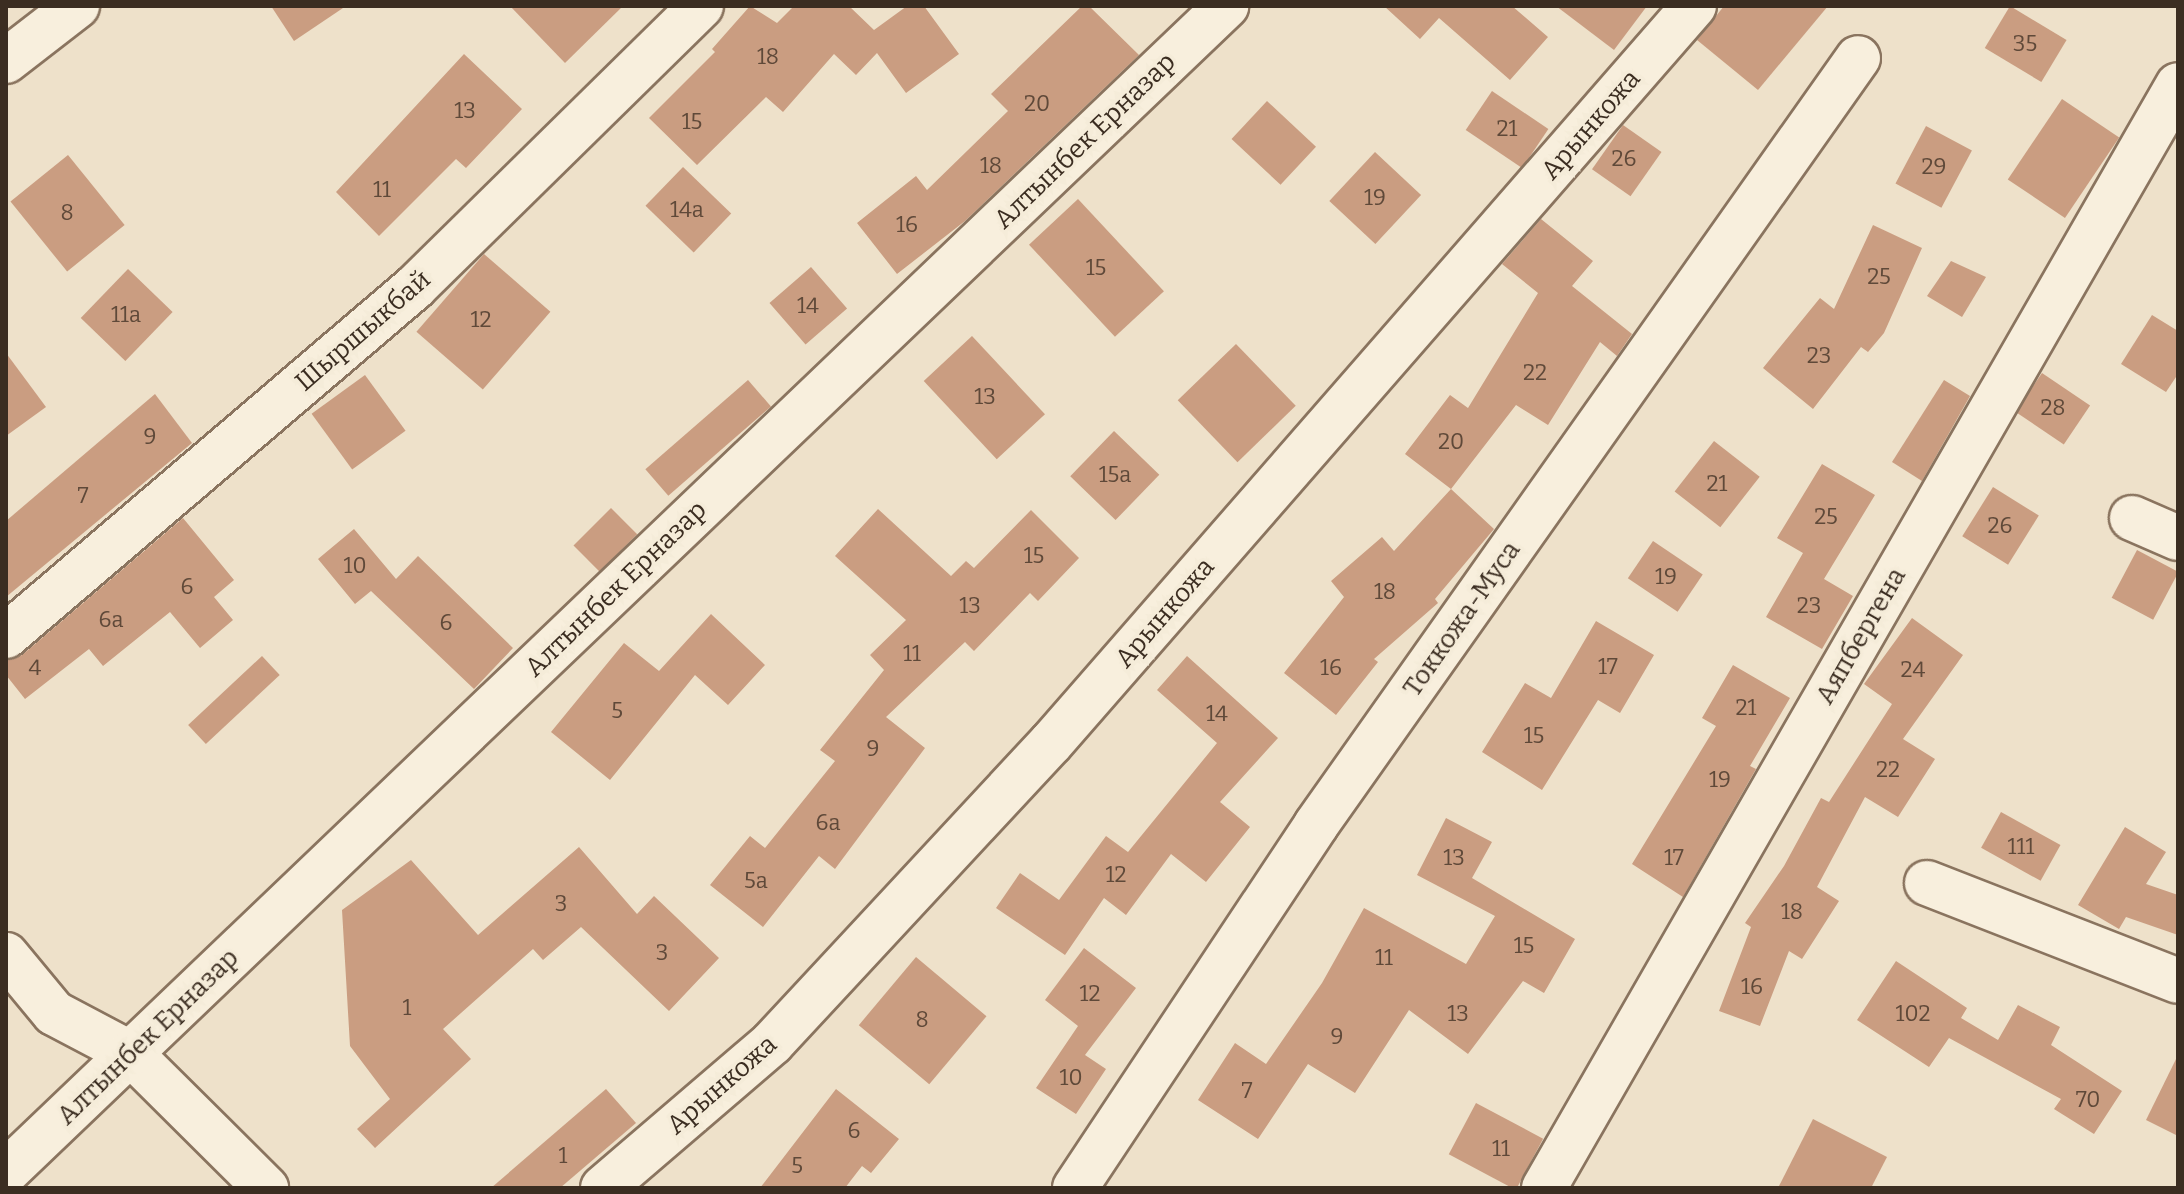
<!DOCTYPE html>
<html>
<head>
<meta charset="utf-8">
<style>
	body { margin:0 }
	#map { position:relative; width:2184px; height:1194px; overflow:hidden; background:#eee1ca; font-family:Bitter,serif }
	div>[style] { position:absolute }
	.building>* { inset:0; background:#ca9d81; transform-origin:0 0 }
	.roads { filter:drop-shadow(2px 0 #8a745f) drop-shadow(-2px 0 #8a745f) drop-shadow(0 2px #8a745f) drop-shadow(0 -2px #8a745f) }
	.minor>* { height:44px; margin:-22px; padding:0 22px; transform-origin:22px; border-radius:22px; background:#f8efdd }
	span { translate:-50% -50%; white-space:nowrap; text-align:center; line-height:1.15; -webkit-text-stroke:7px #f5ecd9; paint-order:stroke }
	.number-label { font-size:22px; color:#5f4939 }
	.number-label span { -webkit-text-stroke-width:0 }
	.street-label { font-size:26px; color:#3b2d21 }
	.frame { position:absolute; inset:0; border:8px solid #3b2d21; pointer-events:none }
</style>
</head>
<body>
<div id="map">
	<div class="building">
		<div style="clip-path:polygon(271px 6px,346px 6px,294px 41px)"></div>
		<div style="clip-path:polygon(510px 6px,623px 6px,565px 63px)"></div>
		<div style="clip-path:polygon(750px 6px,777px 23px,794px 6px,849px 6px,874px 30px,907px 6px,924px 6px,959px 54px,906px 93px,877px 53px,856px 75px,834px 54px,783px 112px,766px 97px,697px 165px,649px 118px,715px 52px,712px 49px)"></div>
		<div style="clip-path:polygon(1082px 6px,1089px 6px,1139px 55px,965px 221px,897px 274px,857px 223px,916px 176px,927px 190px,1008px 111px,991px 94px)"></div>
		<div style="clip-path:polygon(1384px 6px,1512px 6px,1548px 37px,1510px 80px,1439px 18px,1420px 39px)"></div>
		<div style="clip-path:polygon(1556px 6px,1647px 6px,1614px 50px)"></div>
		<div style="clip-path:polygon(1724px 6px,1828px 6px,1758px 90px,1697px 40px)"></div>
		<div style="left:2010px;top:6px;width:66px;height:49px;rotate:31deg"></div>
		<div style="clip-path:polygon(464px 54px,522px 109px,466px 168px,456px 159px,379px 236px,336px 192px)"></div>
		<div style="left:1492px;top:91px;width:68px;height:47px;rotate:34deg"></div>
		<div style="left:2062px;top:99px;width:69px;height:97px;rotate:34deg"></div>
		<div style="left:1267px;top:101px;width:67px;height:52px;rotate:43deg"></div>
		<div style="left:1623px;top:125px;width:47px;height:54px;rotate:35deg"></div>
		<div style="left:1926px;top:126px;width:52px;height:65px;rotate:28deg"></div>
		<div style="left:1375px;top:152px;width:63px;height:67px;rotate:43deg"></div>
		<div style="left:68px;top:155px;width:90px;height:74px;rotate:51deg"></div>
		<div style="left:683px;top:167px;width:67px;height:54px;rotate:44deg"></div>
		<div style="left:1078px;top:199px;width:126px;height:67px;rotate:47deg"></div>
		<div style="clip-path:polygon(1541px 219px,1593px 261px,1572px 286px,1632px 334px,1617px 356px,1600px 342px,1548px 425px,1516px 405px,1451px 489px,1405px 454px,1450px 395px,1468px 408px,1538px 293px,1502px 264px)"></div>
		<div style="clip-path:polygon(1873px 225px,1922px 248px,1884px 333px,1868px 352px,1861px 347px,1813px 409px,1763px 368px,1820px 298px,1834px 309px)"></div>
		<div style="left:484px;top:254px;width:88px;height:103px;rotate:41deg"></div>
		<div style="clip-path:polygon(1951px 261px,1986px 277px,1962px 317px,1927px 296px)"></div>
		<div style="left:811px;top:267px;width:55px;height:55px;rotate:49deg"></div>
		<div style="left:128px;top:269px;width:62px;height:68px;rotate:44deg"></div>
		<div style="clip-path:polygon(2152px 315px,2178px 331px,2178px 374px,2166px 392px,2121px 364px)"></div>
		<div style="left:972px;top:336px;width:107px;height:66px;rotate:47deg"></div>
		<div style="left:1236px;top:344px;width:86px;height:81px;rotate:46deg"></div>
		<div style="clip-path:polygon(6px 353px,46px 407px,6px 436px)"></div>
		<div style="left:2042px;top:373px;width:58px;height:47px;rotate:34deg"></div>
		<div style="left:365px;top:375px;width:69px;height:66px;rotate:54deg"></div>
		<div style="left:748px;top:380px;width:35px;height:136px;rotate:49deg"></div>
		<div style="clip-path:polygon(1944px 380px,1970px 396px,1922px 481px,1892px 462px)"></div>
		<div style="clip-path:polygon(155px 394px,192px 443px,6px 597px,6px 521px)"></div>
		<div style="left:1114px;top:431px;width:63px;height:63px;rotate:44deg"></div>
		<div style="left:1714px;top:441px;width:58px;height:64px;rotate:38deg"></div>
		<div style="clip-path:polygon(1822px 464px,1875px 495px,1824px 579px,1853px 596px,1822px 649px,1766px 617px,1803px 553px,1777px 538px)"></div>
		<div style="left:1993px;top:487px;width:54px;height:58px;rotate:32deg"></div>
		<div style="clip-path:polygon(1451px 489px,1494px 529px,1435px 599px,1438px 603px,1374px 659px,1378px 662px,1336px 715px,1284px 673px,1344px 597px,1331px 581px,1382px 537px,1394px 551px)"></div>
		<div style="left:611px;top:508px;width:37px;height:53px;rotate:45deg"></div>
		<div style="clip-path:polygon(878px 509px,951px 576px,966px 561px,974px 568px,1031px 510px,1079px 558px,1038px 601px,1030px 593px,974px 651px,965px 642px,886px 717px,925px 748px,835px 869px,819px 856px,763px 927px,710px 885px,750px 836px,765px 848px,835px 761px,820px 750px,884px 670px,870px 655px,906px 620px,835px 556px)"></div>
		<div style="clip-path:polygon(183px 518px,234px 580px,214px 597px,233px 620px,200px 648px,170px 612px,103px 666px,89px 649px,25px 699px,6px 675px,6px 661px,22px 655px)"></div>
		<div style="clip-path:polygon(354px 529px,396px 579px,418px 556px,513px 648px,474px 689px,371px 591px,355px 604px,318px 559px)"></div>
		<div style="left:1653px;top:541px;width:60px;height:45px;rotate:34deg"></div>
		<div style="left:2137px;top:550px;width:47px;height:54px;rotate:28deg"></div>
		<div style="clip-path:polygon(711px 614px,765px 665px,728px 705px,695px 675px,610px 780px,551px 732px,624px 643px,659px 671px)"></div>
		<div style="clip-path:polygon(1912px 618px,1963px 655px,1903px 739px,1935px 759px,1898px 817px,1865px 797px,1817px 887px,1839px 901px,1802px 959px,1789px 951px,1760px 1026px,1719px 1011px,1751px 927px,1745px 923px,1784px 866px,1821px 798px,1829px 802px,1892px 704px,1864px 684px)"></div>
		<div style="clip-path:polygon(1596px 621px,1654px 655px,1620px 713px,1598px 700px,1542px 790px,1482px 752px,1525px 683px,1551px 698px)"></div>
		<div style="left:262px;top:656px;width:26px;height:101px;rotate:47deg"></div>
		<div style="clip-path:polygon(1187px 656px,1278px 738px,1220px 802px,1250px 827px,1206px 882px,1171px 854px,1126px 915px,1104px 898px,1065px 955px,996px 908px,1020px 873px,1059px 900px,1106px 836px,1128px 852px,1217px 743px,1157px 690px)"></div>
		<div style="clip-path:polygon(1733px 665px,1790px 698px,1750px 766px,1756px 769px,1683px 897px,1632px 864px,1716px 726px,1702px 718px)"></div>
		<div style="left:2001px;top:812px;width:68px;height:41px;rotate:29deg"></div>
		<div style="clip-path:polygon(1446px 818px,1492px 842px,1472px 878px,1575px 939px,1544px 993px,1523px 981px,1468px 1054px,1409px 1010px,1355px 1093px,1308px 1064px,1258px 1139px,1198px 1100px,1235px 1043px,1266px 1064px,1322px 983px,1364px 908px,1466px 964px,1495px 916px,1417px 875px)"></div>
		<div style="clip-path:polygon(2125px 827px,2166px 852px,2146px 884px,2178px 895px,2178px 935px,2126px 917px,2119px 929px,2078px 905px)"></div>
		<div style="clip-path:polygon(579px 847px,637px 914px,654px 896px,719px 958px,669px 1011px,581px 927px,543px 960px,533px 949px,443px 1029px,471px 1059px,375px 1148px,357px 1129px,390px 1099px,350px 1046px,342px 910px,411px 860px,478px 935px)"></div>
		<div style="clip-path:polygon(1084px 948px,1136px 988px,1085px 1055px,1106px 1069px,1076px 1114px,1036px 1088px,1078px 1026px,1045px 1000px)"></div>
		<div style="left:916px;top:957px;width:92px;height:89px;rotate:40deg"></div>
		<div style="clip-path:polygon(1896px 961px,1967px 1008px,1961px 1018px,1998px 1040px,2018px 1005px,2060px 1027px,2051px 1045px,2122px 1091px,2094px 1134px,2054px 1109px,2061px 1099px,1949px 1038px,1929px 1067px,1857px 1020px)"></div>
		<div style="clip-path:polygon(2178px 1055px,2178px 1136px,2146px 1120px)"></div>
		<div style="clip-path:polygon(606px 1089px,636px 1123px,560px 1188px,491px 1188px)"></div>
		<div style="clip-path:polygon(836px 1089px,899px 1139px,871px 1173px,862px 1166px,845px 1188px,760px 1188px)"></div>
		<div style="left:1476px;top:1103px;width:76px;height:58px;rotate:28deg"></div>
		<div style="clip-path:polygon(1813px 1119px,1887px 1157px,1871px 1188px,1778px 1188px)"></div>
	</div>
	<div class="roads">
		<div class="minor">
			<div style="left:6px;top:61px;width:90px;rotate:-37.8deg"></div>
			<div style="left:2132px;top:518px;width:50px;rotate:23.5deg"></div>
			<div style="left:6px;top:636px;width:538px;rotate:-40.47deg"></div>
			<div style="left:415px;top:287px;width:401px;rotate:-44.5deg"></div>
			<div style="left:1927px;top:883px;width:269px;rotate:21.3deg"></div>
			<div style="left:6px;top:955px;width:75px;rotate:50.4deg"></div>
			<div style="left:54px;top:1013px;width:86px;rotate:27.8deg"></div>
			<div style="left:130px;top:1053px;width:192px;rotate:44.8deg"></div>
			<div style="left:6px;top:1172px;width:1688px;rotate:-43.7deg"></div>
			<div style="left:603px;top:1188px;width:223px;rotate:-40.6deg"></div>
			<div style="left:772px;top:1043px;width:410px;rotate:-47.1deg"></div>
			<div style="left:1051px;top:743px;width:978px;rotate:-48.9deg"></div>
			<div style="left:1075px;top:1188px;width:436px;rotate:-56.4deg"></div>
			<div style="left:1316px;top:825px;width:939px;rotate:-54.75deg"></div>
			<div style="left:1544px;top:1188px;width:1272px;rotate:-60.11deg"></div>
		</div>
	</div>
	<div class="number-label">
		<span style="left:2025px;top:44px">35</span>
		<span style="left:768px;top:57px">18</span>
		<span style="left:1037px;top:104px">20</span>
		<span style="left:465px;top:111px">13</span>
		<span style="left:692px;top:122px">15</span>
		<span style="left:1507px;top:129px">21</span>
		<span style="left:1624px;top:159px">26</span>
		<span style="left:991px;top:166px">18</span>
		<span style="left:1934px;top:167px">29</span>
		<span style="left:382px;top:190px">11</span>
		<span style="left:1375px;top:198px">19</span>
		<span style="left:687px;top:210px">14а</span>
		<span style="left:67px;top:213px">8</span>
		<span style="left:907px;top:225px">16</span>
		<span style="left:1096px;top:268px">15</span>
		<span style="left:1879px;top:277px">25</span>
		<span style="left:808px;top:306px">14</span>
		<span style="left:126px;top:315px">11а</span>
		<span style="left:481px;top:320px">12</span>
		<span style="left:1819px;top:356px">23</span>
		<span style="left:1535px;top:373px">22</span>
		<span style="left:985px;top:397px">13</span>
		<span style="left:2053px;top:408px">28</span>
		<span style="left:150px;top:437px">9</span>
		<span style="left:1451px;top:442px">20</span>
		<span style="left:1115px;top:475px">15а</span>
		<span style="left:1717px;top:484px">21</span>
		<span style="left:83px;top:496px">7</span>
		<span style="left:1826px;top:517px">25</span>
		<span style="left:2000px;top:526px">26</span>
		<span style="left:1034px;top:556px">15</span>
		<span style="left:355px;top:566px">10</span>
		<span style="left:1666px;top:577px">19</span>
		<span style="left:187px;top:587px">6</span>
		<span style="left:1385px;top:592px">18</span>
		<span style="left:970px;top:606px">13</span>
		<span style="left:1809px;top:606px">23</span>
		<span style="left:111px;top:620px">6а</span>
		<span style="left:446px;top:623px">6</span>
		<span style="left:912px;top:654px">11</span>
		<span style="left:1608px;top:667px">17</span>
		<span style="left:35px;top:668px">4</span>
		<span style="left:1331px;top:668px">16</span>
		<span style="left:1913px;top:670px">24</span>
		<span style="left:1746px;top:708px">21</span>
		<span style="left:617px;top:711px">5</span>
		<span style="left:1217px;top:714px">14</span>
		<span style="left:1534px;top:736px">15</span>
		<span style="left:873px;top:749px">9</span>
		<span style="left:1888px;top:770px">22</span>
		<span style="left:1720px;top:780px">19</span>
		<span style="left:828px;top:823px">6а</span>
		<span style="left:2021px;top:847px">111</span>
		<span style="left:1454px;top:858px">13</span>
		<span style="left:1674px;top:858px">17</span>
		<span style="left:1116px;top:875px">12</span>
		<span style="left:756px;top:881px">5а</span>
		<span style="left:561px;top:904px">3</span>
		<span style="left:1792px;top:912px">18</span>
		<span style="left:1524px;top:946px">15</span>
		<span style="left:662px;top:953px">3</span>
		<span style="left:1384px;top:958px">11</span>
		<span style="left:1752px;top:987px">16</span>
		<span style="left:1090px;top:994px">12</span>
		<span style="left:407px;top:1008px">1</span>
		<span style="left:1458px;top:1014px">13</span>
		<span style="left:1913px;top:1014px">102</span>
		<span style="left:922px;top:1020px">8</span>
		<span style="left:1337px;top:1037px">9</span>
		<span style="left:1071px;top:1078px">10</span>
		<span style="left:1247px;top:1091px">7</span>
		<span style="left:2088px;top:1100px">70</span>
		<span style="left:854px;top:1131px">6</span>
		<span style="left:1501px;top:1149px">11</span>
		<span style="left:563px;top:1156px">1</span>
		<span style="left:797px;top:1166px">5</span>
	</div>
	<div class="street-label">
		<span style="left:1591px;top:125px;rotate:-49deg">Арынкожа</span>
		<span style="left:1085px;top:141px;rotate:-44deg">Алтынбек Ерназар</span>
		<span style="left:363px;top:331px;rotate:-41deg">Шыршыкбай</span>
		<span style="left:616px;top:589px;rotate:-44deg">Алтынбек Ерназар</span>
		<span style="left:1165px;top:613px;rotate:-49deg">Арынкожа</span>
		<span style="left:1462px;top:619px;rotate:-55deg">Токкожа-Муса</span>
		<span style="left:1861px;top:636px;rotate:-60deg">Аяпбергена</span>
		<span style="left:148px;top:1037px;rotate:-44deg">Алтынбек Ерназар</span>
		<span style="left:722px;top:1085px;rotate:-41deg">Арынкожа</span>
	</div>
	<div class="frame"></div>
</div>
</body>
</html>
